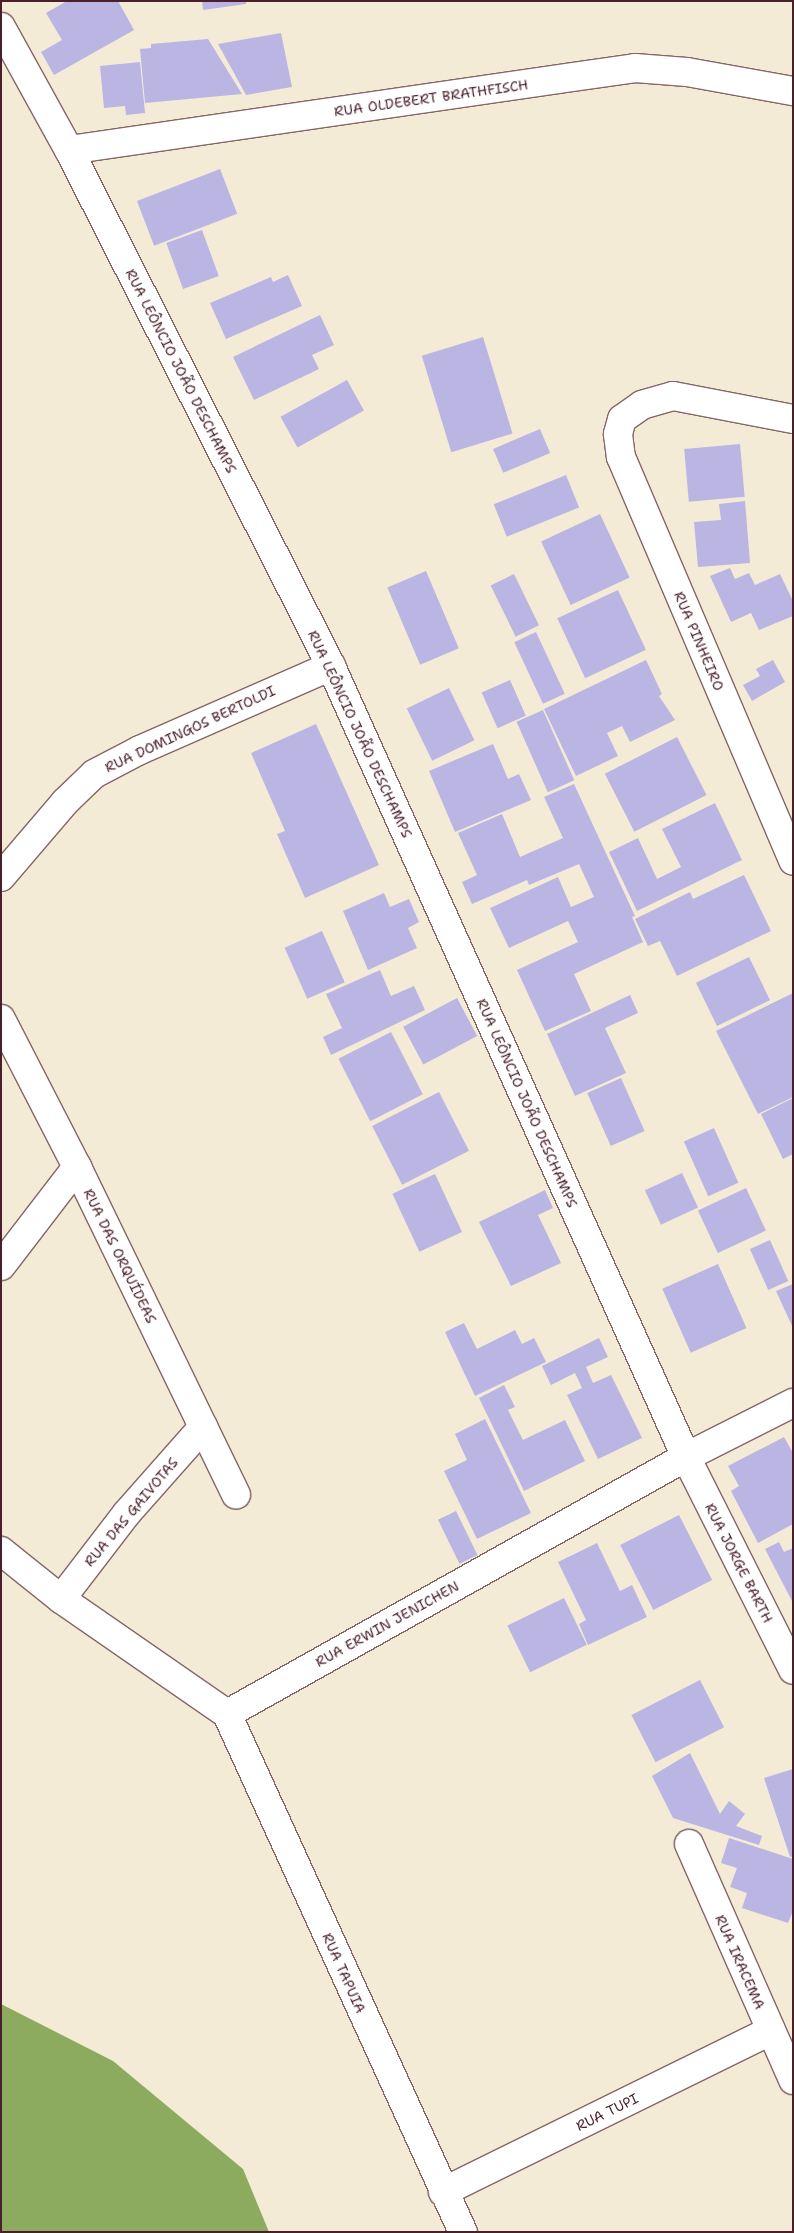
<!DOCTYPE html>
<html>
<head>
<meta charset="utf-8">
<style>
	body { margin:0 }
	#map { position:relative; width:794px; height:2233px; overflow:hidden; background:#f3ebd6; font-family:"Shantell Sans",sans-serif }
	div>[style] { position:absolute }
	.forest>* { inset:0; background:#8dab5e }
	.building>* { inset:0; background:#bbb5e4; transform-origin:0 0 }
	.roads { filter:drop-shadow(1px 0 #856667) drop-shadow(-1px 0 #856667) drop-shadow(0 1px #856667) drop-shadow(0 -1px #856667) }
	.minor>* { height:28px; margin:-14px; padding:0 14px; transform-origin:14px; border-radius:14px; background:#fff }
	span { translate:-50% -50%; white-space:nowrap; text-align:center; line-height:1.15; -webkit-text-stroke:4.5px #fff; paint-order:stroke }
	.street-label { font-size:14px; color:#4a1f2b }
	.frame { position:absolute; inset:0; border:2px solid #4a1f2b; pointer-events:none }
</style>
</head>
<body>
<div id="map">
	<div class="forest">
		<div style="clip-path:polygon(1px 2004px,113px 2061px,243px 2169px,269px 2232px,1px 2232px)"></div>
	</div>
	<div class="building">
		<div style="clip-path:polygon(67px 1px,118px 1px,134px 30px,54px 75px,41px 52px,62px 40px,46px 13px)"></div>
		<div style="clip-path:polygon(202px 1px,246px 1px,246px 4px,203px 10px)"></div>
		<div style="clip-path:polygon(281px 33px,292px 87px,246px 95px,218px 44px)"></div>
		<div style="clip-path:polygon(208px 39px,242px 94px,145px 103px,140px 49px,151px 48px,151px 44px)"></div>
		<div style="clip-path:polygon(140px 62px,145px 113px,126px 115px,125px 106px,104px 108px,100px 66px)"></div>
		<div style="left:220px;top:169px;width:48px;height:89px;rotate:69deg"></div>
		<div style="left:202px;top:230px;width:49px;height:38px;rotate:70deg"></div>
		<div style="clip-path:polygon(288px 275px,302px 306px,226px 339px,210px 303px,271px 277px,273px 282px)"></div>
		<div style="clip-path:polygon(320px 315px,334px 345px,312px 355px,319px 369px,254px 400px,233px 357px)"></div>
		<div style="left:483px;top:337px;width:101px;height:64px;rotate:73deg"></div>
		<div style="left:347px;top:380px;width:35px;height:76px;rotate:61deg"></div>
		<div style="left:540px;top:429px;width:26px;height:51px;rotate:67deg"></div>
		<div style="left:740px;top:444px;width:53px;height:56px;rotate:85deg"></div>
		<div style="left:566px;top:475px;width:35px;height:78px;rotate:68deg"></div>
		<div style="clip-path:polygon(745px 501px,750px 563px,698px 567px,694px 522px,721px 520px,719px 504px)"></div>
		<div style="left:600px;top:514px;width:70px;height:65px;rotate:65deg"></div>
		<div style="clip-path:polygon(730px 568px,735px 579px,749px 573px,755px 585px,780px 574px,793px 601px,793px 616px,759px 630px,751px 613px,731px 622px,710px 576px)"></div>
		<div style="left:426px;top:571px;width:84px;height:42px;rotate:67deg"></div>
		<div style="left:514px;top:574px;width:57px;height:26px;rotate:64deg"></div>
		<div style="left:618px;top:590px;width:66px;height:67px;rotate:65deg"></div>
		<div style="left:536px;top:632px;width:68px;height:24px;rotate:65deg"></div>
		<div style="clip-path:polygon(646px 660px,662px 694px,659px 696px,675px 720px,630px 742px,622px 726px,607px 733px,618px 756px,576px 776px,544px 709px)"></div>
		<div style="clip-path:polygon(773px 660px,785px 682px,752px 701px,743px 685px,760px 676px,756px 669px)"></div>
		<div style="left:510px;top:680px;width:39px;height:31px;rotate:66deg"></div>
		<div style="left:449px;top:688px;width:58px;height:47px;rotate:64deg"></div>
		<div style="left:543px;top:710px;width:77px;height:29px;rotate:66deg"></div>
		<div style="clip-path:polygon(316px 724px,379px 865px,305px 898px,277px 834px,285px 831px,251px 753px)"></div>
		<div style="left:677px;top:737px;width:65px;height:81px;rotate:63deg"></div>
		<div style="clip-path:polygon(493px 744px,508px 779px,519px 774px,531px 800px,455px 832px,429px 771px)"></div>
		<div style="clip-path:polygon(574px 784px,635px 916px,632px 917px,643px 942px,574px 974px,591px 1011px,545px 1031px,517px 970px,578px 942px,568px 921px,509px 948px,490px 908px,558px 877px,571px 907px,594px 897px,579px 864px,529px 885px,527px 880px,472px 904px,462px 882px,477px 875px,458px 833px,502px 814px,520px 857px,563px 838px,544px 797px)"></div>
		<div style="clip-path:polygon(715px 803px,742px 860px,637px 911px,609px 852px,638px 838px,657px 879px,681px 867px,662px 829px)"></div>
		<div style="clip-path:polygon(744px 875px,771px 931px,677px 976px,660px 941px,648px 946px,635px 919px,690px 892px,693px 899px)"></div>
		<div style="clip-path:polygon(384px 893px,390px 907px,409px 899px,419px 922px,408px 928px,417px 948px,368px 970px,343px 911px)"></div>
		<div style="left:322px;top:931px;width:56px;height:41px;rotate:66deg"></div>
		<div style="left:749px;top:957px;width:48px;height:59px;rotate:64deg"></div>
		<div style="clip-path:polygon(380px 970px,391px 996px,414px 986px,425px 1010px,331px 1055px,323px 1037px,342px 1028px,326px 994px)"></div>
		<div style="clip-path:polygon(793px 993px,793px 1097px,758px 1114px,716px 1031px)"></div>
		<div style="clip-path:polygon(630px 995px,638px 1013px,605px 1028px,626px 1073px,575px 1096px,547px 1034px)"></div>
		<div style="left:457px;top:998px;width:43px;height:61px;rotate:62deg"></div>
		<div style="left:391px;top:1032px;width:70px;height:59px;rotate:63deg"></div>
		<div style="left:621px;top:1078px;width:58px;height:37px;rotate:66deg"></div>
		<div style="left:439px;top:1092px;width:66px;height:75px;rotate:63deg"></div>
		<div style="clip-path:polygon(793px 1098px,793px 1154px,783px 1159px,761px 1114px)"></div>
		<div style="left:714px;top:1128px;width:60px;height:33px;rotate:66deg"></div>
		<div style="left:682px;top:1173px;width:38px;height:41px;rotate:65deg"></div>
		<div style="left:435px;top:1174px;width:64px;height:47px;rotate:65deg"></div>
		<div style="left:746px;top:1188px;width:47px;height:53px;rotate:65deg"></div>
		<div style="clip-path:polygon(545px 1190px,553px 1208px,538px 1215px,561px 1263px,511px 1286px,479px 1222px)"></div>
		<div style="left:770px;top:1240px;width:45px;height:22px;rotate:66deg"></div>
		<div style="left:718px;top:1264px;width:70px;height:61px;rotate:66deg"></div>
		<div style="clip-path:polygon(793px 1284px,793px 1328px,776px 1291px)"></div>
		<div style="clip-path:polygon(464px 1323px,477px 1349px,515px 1330px,522px 1344px,534px 1338px,546px 1362px,475px 1396px,445px 1332px)"></div>
		<div style="clip-path:polygon(599px 1338px,608px 1357px,586px 1367px,593px 1383px,611px 1375px,642px 1438px,598px 1459px,567px 1395px,582px 1388px,575px 1373px,551px 1385px,542px 1366px)"></div>
		<div style="clip-path:polygon(504px 1385px,515px 1407px,508px 1410px,523px 1440px,565px 1420px,585px 1461px,524px 1491px,479px 1398px)"></div>
		<div style="clip-path:polygon(485px 1419px,531px 1513px,477px 1539px,444px 1471px,467px 1460px,455px 1434px)"></div>
		<div style="clip-path:polygon(784px 1437px,793px 1453px,793px 1524px,758px 1543px,731px 1491px,739px 1486px,728px 1466px)"></div>
		<div style="left:456px;top:1511px;width:49px;height:20px;rotate:64deg"></div>
		<div style="left:679px;top:1515px;width:73px;height:66px;rotate:63deg"></div>
		<div style="clip-path:polygon(779px 1542px,784px 1552px,793px 1548px,793px 1603px,765px 1549px)"></div>
		<div style="clip-path:polygon(597px 1543px,620px 1591px,632px 1585px,647px 1617px,588px 1645px,579px 1624px,586px 1620px,558px 1562px)"></div>
		<div style="left:564px;top:1598px;width:52px;height:63px;rotate:64deg"></div>
		<div style="left:700px;top:1680px;width:53px;height:77px;rotate:63deg"></div>
		<div style="clip-path:polygon(690px 1753px,720px 1814px,729px 1801px,745px 1814px,736px 1826px,762px 1836px,759px 1845px,673px 1818px,652px 1776px)"></div>
		<div style="clip-path:polygon(793px 1769px,793px 1856px,790px 1857px,764px 1778px)"></div>
		<div style="clip-path:polygon(729px 1838px,793px 1859px,793px 1911px,788px 1923px,742px 1908px,747px 1893px,730px 1887px,737px 1868px,721px 1863px)"></div>
	</div>
	<div class="roads">
		<div class="minor">
			<div style="left:1px;top:27px;width:141px;rotate:61.1deg"></div>
			<div style="left:69px;top:150px;width:579px;rotate:63.08deg"></div>
			<div style="left:331px;top:666px;width:867px;rotate:65.83deg"></div>
			<div style="left:686px;top:1457px;width:238px;rotate:63.3deg"></div>
			<div style="left:69px;top:150px;width:572px;rotate:-8.24deg"></div>
			<div style="left:635px;top:68px;width:52px;rotate:4.4deg"></div>
			<div style="left:687px;top:72px;width:108px;rotate:10.2deg"></div>
			<div style="left:793px;top:419px;width:122px;rotate:-169.1deg"></div>
			<div style="left:673px;top:396px;width:32px;rotate:164deg"></div>
			<div style="left:642px;top:405px;width:24px;rotate:145deg"></div>
			<div style="left:622px;top:419px;width:16px;rotate:105deg"></div>
			<div style="left:618px;top:434px;width:23px;rotate:83deg"></div>
			<div style="left:621px;top:457px;width:439px;rotate:66.9deg"></div>
			<div style="left:1px;top:877px;width:99px;rotate:-49.5deg"></div>
			<div style="left:65px;top:802px;width:40px;rotate:-44deg"></div>
			<div style="left:94px;top:774px;width:52px;rotate:-27.6deg"></div>
			<div style="left:140px;top:750px;width:209px;rotate:-23.7deg"></div>
			<div style="left:1px;top:1019px;width:166px;rotate:62.8deg"></div>
			<div style="left:77px;top:1167px;width:364px;rotate:64.1deg"></div>
			<div style="left:1px;top:1266px;width:125px;rotate:-52.5deg"></div>
			<div style="left:1px;top:1551px;width:77px;rotate:38.7deg"></div>
			<div style="left:61px;top:1599px;width:202px;rotate:34.7deg"></div>
			<div style="left:227px;top:1714px;width:526px;rotate:-29.25deg"></div>
			<div style="left:686px;top:1457px;width:120px;rotate:-26.8deg"></div>
			<div style="left:61px;top:1599px;width:108px;rotate:-52.5deg"></div>
			<div style="left:127px;top:1513px;width:115px;rotate:-48.5deg"></div>
			<div style="left:227px;top:1714px;width:569px;rotate:65.51deg"></div>
			<div style="left:689px;top:1844px;width:258px;rotate:66.2deg"></div>
			<div style="left:443px;top:2192px;width:364px;rotate:-26.2deg"></div>
		</div>
	</div>
	<div class="street-label">
		<span style="left:431px;top:98px;rotate:-8deg">RUA OLDEBERT BRATHFISCH</span>
		<span style="left:181px;top:371px;rotate:63deg">RUA LEÔNCIO JOÃO DESCHAMPS</span>
		<span style="left:699px;top:641px;rotate:67deg">RUA PINHEIRO</span>
		<span style="left:190px;top:729px;rotate:-25deg">RUA DOMINGOS BERTOLDI</span>
		<span style="left:360px;top:734px;rotate:65deg">RUA LEÔNCIO JOÃO DESCHAMPS</span>
		<span style="left:527px;top:1103px;rotate:66deg">RUA LEÔNCIO JOÃO DESCHAMPS</span>
		<span style="left:120px;top:1256px;rotate:64deg">RUA DAS ORQUÍDEAS</span>
		<span style="left:131px;top:1512px;rotate:-50deg">RUA DAS GAIVOTAS</span>
		<span style="left:739px;top:1563px;rotate:63deg">RUA JORGE BARTH</span>
		<span style="left:387px;top:1624px;rotate:-29deg">RUA ERWIN JENICHEN</span>
		<span style="left:740px;top:1962px;rotate:66deg">RUA IRACEMA</span>
		<span style="left:344px;top:1973px;rotate:66deg">RUA TAPUIA</span>
		<span style="left:607px;top:2112px;rotate:-26deg">RUA TUPI</span>
	</div>
	<div class="frame"></div>
</div>
</body>
</html>
